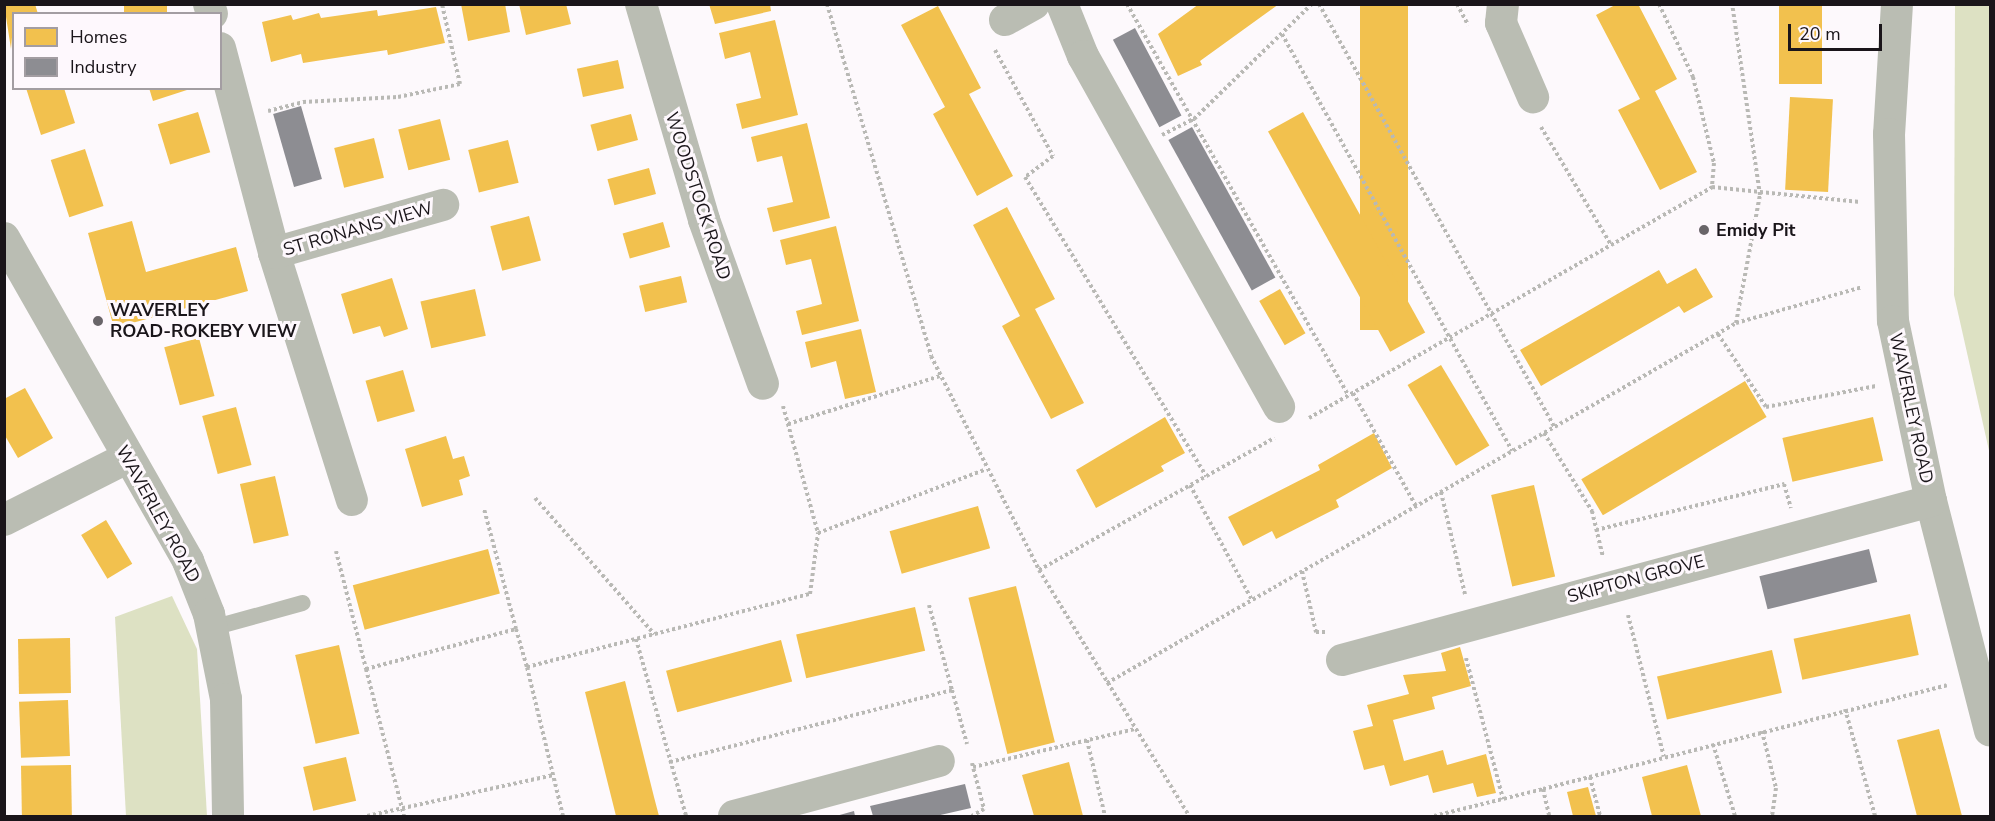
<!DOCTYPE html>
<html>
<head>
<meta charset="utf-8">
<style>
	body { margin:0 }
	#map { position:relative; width:1995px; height:821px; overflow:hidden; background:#fdf9fc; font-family:"Nunito Sans",sans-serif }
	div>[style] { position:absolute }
	.green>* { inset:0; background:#dde1c3 }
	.homes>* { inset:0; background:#f2c14e; transform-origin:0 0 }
	.industry>* { inset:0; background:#8d8d92; transform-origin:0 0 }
	.path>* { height:4px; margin-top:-2px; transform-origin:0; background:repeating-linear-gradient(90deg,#b9b9b5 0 3px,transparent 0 6px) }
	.lane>* { height:16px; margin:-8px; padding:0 8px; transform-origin:8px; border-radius:8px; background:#babdb3 }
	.street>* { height:32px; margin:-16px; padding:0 16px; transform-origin:16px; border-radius:16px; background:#babdb3 }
	.dots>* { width:16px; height:16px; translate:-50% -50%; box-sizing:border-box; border:3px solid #fef8fd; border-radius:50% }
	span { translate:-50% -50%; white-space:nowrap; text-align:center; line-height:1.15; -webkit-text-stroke:6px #fef8fd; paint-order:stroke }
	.street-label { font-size:18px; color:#1a151a }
	.poi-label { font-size:18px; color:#1a151a; font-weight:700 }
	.left { translate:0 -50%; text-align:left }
	.frame { position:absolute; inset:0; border:6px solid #1a151a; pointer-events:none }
	.legend { position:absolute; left:12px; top:12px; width:210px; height:78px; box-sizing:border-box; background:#fef8fd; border:2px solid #a39da2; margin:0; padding:8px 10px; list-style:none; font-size:18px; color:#1a151a }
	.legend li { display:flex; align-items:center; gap:12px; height:30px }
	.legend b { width:30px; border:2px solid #a39da2 }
	.scale { position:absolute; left:1788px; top:24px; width:94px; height:27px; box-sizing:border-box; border:3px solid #1a151a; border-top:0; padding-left:8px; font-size:18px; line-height:21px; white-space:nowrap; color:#1a151a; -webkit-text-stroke:4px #fef8fd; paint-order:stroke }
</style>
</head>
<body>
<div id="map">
	<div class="green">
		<div style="clip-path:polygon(1955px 5px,1990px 5px,1990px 455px,1954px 295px)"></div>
		<div style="clip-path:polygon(172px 596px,197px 649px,207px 816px,126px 816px,115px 617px)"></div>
	</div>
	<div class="homes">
		<div style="clip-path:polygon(4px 4px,35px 4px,38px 14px,14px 14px,11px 49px)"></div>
		<div style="left:124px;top:4px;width:43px;height:10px"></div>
		<div style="clip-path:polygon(461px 4px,505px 4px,510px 32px,468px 41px)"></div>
		<div style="clip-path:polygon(519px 4px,566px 4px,571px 24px,526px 35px)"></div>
		<div style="clip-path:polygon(709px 4px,770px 4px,771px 11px,715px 24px)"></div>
		<div style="clip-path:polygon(1199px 4px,1279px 4px,1200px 61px,1202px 65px,1178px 76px,1158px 34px)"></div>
		<div style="left:1360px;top:4px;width:48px;height:326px"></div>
		<div style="clip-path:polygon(1617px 4px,1638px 4px,1677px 79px,1655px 91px,1697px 172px,1660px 190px,1618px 110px,1640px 99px,1596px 15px)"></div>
		<div style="left:1779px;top:4px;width:43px;height:80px"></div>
		<div style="clip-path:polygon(938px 6px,981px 88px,969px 94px,1013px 176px,977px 196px,933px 114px,945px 107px,901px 25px)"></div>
		<div style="clip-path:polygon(436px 7px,445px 43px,388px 55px,387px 50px,303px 63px,301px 54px,271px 62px,262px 22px,291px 15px,293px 20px,319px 13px,321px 18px,377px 10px,378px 16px)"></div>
		<div style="clip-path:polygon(775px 20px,798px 115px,742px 129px,736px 104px,761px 98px,750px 52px,725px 59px,719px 33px)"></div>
		<div style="left:618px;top:60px;width:29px;height:42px;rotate:78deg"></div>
		<div style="clip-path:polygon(26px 88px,64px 88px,75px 123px,41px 135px)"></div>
		<div style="clip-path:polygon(149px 88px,190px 88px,190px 89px,153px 101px)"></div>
		<div style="left:1790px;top:97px;width:43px;height:93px;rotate:3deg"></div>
		<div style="left:198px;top:112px;width:42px;height:42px;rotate:73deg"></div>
		<div style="left:1303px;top:112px;width:252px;height:40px;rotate:61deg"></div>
		<div style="left:631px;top:114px;width:27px;height:42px;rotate:75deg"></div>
		<div style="left:440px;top:119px;width:42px;height:43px;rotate:76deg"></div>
		<div style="clip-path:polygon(807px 123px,830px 218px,773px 232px,767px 208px,793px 202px,782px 156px,757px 162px,751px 137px)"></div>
		<div style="left:374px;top:138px;width:41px;height:41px;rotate:76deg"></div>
		<div style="left:508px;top:140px;width:44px;height:41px;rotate:76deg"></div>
		<div style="left:85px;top:149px;width:60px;height:36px;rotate:72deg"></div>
		<div style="left:649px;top:168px;width:27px;height:43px;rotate:75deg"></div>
		<div style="clip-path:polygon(1007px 207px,1055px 299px,1035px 309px,1084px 403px,1051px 419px,1002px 326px,1020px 316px,973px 225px)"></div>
		<div style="left:529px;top:216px;width:46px;height:40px;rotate:75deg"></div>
		<div style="clip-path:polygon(132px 221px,146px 272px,236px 247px,248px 291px,114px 328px,88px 233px)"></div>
		<div style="left:663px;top:222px;width:26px;height:42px;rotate:74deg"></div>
		<div style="clip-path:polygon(836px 226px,859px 321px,802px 335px,796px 311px,822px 304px,811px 259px,786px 265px,780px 240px)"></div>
		<div style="clip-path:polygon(1696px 268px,1713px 297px,1684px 313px,1679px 306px,1541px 386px,1520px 350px,1659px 270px,1667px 284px)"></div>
		<div style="left:681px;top:276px;width:27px;height:43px;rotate:77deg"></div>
		<div style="clip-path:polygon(392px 278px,408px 329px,384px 337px,380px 326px,353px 334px,341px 294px)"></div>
		<div style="left:475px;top:289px;width:48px;height:56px;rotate:77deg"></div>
		<div style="left:1280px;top:289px;width:51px;height:24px;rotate:60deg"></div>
		<div style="clip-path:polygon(861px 329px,876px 392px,845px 399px,836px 361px,811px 368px,805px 342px)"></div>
		<div style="left:199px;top:338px;width:60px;height:36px;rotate:75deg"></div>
		<div style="left:1441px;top:365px;width:94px;height:39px;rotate:59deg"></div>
		<div style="left:403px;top:370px;width:43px;height:39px;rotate:74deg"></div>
		<div style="left:1745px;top:381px;width:42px;height:191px;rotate:59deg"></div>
		<div style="clip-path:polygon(25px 388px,53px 438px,18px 458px,4px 434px,4px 399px)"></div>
		<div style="left:236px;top:407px;width:60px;height:35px;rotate:75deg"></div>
		<div style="clip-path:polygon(1165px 417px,1185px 453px,1161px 466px,1164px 471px,1096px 508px,1076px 470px)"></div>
		<div style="left:1873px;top:417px;width:45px;height:93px;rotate:77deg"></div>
		<div style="clip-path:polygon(1374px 433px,1392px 468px,1336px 500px,1339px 507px,1276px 539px,1272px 531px,1243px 546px,1228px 517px,1320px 470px,1318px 465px)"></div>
		<div style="clip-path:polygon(446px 436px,453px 459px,464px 456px,470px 476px,459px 480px,463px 495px,422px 507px,405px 449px)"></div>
		<div style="left:275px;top:476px;width:61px;height:36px;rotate:77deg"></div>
		<div style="left:1534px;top:485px;width:94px;height:44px;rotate:77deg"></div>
		<div style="left:978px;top:506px;width:44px;height:92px;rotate:74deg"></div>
		<div style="left:106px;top:520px;width:51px;height:29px;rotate:59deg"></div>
		<div style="left:488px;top:549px;width:46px;height:140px;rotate:75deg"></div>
		<div style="left:1016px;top:586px;width:161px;height:49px;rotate:76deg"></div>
		<div style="left:915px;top:607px;width:45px;height:122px;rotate:77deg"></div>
		<div style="left:1910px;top:614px;width:42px;height:119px;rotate:78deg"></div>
		<div style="left:70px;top:638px;width:55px;height:52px;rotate:89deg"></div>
		<div style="left:781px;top:640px;width:43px;height:119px;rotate:75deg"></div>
		<div style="left:339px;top:645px;width:91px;height:45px;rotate:77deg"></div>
		<div style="clip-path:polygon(1460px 647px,1471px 686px,1432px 697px,1435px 709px,1393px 720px,1404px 761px,1443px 750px,1447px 765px,1486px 754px,1496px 793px,1477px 797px,1473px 783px,1433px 793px,1428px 775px,1390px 786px,1384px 765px,1364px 770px,1353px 731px,1373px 726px,1367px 705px,1409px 694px,1403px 675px,1446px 671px,1441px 653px)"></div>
		<div style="left:1772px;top:650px;width:44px;height:118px;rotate:77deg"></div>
		<div style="clip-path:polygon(625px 681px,654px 797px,659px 816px,616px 816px,585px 692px)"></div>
		<div style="left:68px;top:700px;width:56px;height:49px;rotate:88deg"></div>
		<div style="clip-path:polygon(1939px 729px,1951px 774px,1962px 816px,1917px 816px,1897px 740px)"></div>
		<div style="left:346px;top:757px;width:45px;height:44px;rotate:77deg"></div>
		<div style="clip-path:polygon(1069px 762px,1083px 816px,1034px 816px,1022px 775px)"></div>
		<div style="left:71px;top:765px;width:51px;height:50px;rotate:89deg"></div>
		<div style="clip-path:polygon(1687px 765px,1701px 816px,1652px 816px,1642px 777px)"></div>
		<div style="clip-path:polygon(1588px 787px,1596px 816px,1573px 816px,1567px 792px)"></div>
	</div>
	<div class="industry">
		<div style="left:1135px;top:28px;width:99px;height:25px;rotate:62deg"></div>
		<div style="left:301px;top:106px;width:76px;height:29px;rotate:74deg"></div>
		<div style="left:1192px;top:127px;width:172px;height:27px;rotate:61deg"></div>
		<div style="left:1869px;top:549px;width:34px;height:113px;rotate:76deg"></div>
		<div style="clip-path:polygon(965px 784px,971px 808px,936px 816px,873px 816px,870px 806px)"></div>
		<div style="clip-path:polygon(854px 811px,855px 816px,836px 816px)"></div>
	</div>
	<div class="path">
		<div style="left:827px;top:4px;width:367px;rotate:73.5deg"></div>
		<div style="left:931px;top:356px;width:240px;rotate:63.2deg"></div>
		<div style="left:1039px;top:570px;width:288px;rotate:58.6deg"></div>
		<div style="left:1127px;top:4px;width:450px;rotate:60.5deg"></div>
		<div style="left:1319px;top:4px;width:484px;rotate:60.9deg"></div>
		<div style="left:1457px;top:4px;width:24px;rotate:62deg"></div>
		<div style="left:1659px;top:4px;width:81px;rotate:65deg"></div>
		<div style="left:1693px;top:77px;width:89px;rotate:76.3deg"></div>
		<div style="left:1714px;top:163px;width:24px;rotate:95deg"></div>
		<div style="left:1282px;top:34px;width:476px;rotate:61.1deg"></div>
		<div style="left:995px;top:50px;width:121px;rotate:61.3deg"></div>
		<div style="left:1053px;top:156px;width:35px;rotate:143deg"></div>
		<div style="left:1025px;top:177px;width:350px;rotate:58.8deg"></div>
		<div style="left:268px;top:111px;width:36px;rotate:-14deg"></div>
		<div style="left:303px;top:102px;width:95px;rotate:-3deg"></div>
		<div style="left:398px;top:97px;width:63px;rotate:-11.8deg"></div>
		<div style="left:460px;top:84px;width:82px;rotate:-102.7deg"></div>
		<div style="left:1541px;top:127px;width:137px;rotate:59.3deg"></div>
		<div style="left:1162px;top:135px;width:36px;rotate:-27deg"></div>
		<div style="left:1194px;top:119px;width:165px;rotate:-44.3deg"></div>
		<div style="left:1736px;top:323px;width:131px;rotate:-15.9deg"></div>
		<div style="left:1718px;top:334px;width:87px;rotate:56.7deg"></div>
		<div style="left:1766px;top:407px;width:112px;rotate:-10.8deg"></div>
		<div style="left:1353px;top:393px;width:129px;rotate:60.9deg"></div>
		<div style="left:783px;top:406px;width:132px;rotate:74.6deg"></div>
		<div style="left:1309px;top:418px;width:465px;rotate:-29.8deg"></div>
		<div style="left:1712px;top:187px;width:149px;rotate:5.8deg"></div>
		<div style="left:788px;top:424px;width:159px;rotate:-17.5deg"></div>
		<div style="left:1544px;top:433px;width:92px;rotate:58.4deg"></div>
		<div style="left:1592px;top:511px;width:47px;rotate:76.6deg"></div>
		<div style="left:1190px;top:485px;width:131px;rotate:61.7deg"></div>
		<div style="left:1441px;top:492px;width:105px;rotate:76.8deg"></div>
		<div style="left:535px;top:498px;width:181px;rotate:48.8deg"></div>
		<div style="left:1596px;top:530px;width:194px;rotate:-13.7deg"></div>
		<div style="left:1784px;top:484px;width:25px;rotate:74deg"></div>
		<div style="left:336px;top:551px;width:122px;rotate:75.7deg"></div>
		<div style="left:366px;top:669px;width:155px;rotate:-14.9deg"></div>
		<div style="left:516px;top:629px;width:124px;rotate:-104.9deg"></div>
		<div style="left:1039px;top:570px;width:270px;rotate:-29.3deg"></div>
		<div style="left:1302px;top:571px;width:63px;rotate:77.1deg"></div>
		<div style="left:1316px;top:632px;width:10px"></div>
		<div style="left:929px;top:605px;width:88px;rotate:74.9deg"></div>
		<div style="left:1628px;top:615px;width:146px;rotate:75.8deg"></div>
		<div style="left:516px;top:629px;width:40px;rotate:74deg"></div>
		<div style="left:636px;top:639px;width:184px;rotate:74.2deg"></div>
		<div style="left:1466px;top:658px;width:146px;rotate:75.3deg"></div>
		<div style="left:366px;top:669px;width:152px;rotate:75.5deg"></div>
		<div style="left:1107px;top:683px;width:725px;rotate:-29.78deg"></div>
		<div style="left:1736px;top:323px;width:130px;rotate:-79.4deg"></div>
		<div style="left:1760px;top:195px;width:193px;rotate:-98.3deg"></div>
		<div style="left:1845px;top:709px;width:111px;rotate:74.3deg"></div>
		<div style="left:1762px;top:731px;width:59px;rotate:76.2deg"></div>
		<div style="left:1776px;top:788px;width:28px;rotate:98deg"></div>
		<div style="left:1087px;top:740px;width:78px;rotate:76.7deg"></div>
		<div style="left:1713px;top:744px;width:75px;rotate:73deg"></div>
		<div style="left:670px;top:762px;width:291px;rotate:-14.3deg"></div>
		<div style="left:952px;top:690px;width:56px;rotate:74.5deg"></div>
		<div style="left:972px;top:763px;width:48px;rotate:75.4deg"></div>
		<div style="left:984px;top:809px;width:14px;rotate:150deg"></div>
		<div style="left:973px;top:767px;width:166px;rotate:-13.2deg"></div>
		<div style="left:1590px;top:777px;width:40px;rotate:75.6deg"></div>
		<div style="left:1543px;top:789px;width:417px;rotate:-14.4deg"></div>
		<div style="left:367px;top:816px;width:190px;rotate:-12.4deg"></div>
		<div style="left:563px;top:816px;width:153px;rotate:-103.6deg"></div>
		<div style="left:527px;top:667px;width:292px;rotate:-14.5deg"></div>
		<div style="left:810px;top:594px;width:62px;rotate:-82.5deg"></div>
		<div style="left:818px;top:533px;width:178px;rotate:-20.8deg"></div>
		<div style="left:1434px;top:816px;width:112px;rotate:-13.9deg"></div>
		<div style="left:1543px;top:789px;width:28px;rotate:77deg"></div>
	</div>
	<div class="lane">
		<div style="left:212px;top:628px;width:94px;rotate:-15.4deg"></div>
	</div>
	<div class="street">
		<div style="left:209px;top:4px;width:10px;rotate:73deg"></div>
		<div style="left:641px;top:4px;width:225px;rotate:73.7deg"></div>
		<div style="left:704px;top:220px;width:174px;rotate:70.2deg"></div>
		<div style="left:1062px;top:4px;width:56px;rotate:68deg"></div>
		<div style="left:1083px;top:56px;width:402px;rotate:60.8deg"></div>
		<div style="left:1503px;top:4px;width:19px;rotate:96deg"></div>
		<div style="left:1501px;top:23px;width:81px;rotate:66.6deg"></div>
		<div style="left:1897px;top:4px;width:130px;rotate:93.5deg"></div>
		<div style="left:1889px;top:134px;width:187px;rotate:88.8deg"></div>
		<div style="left:1893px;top:321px;width:184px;rotate:78.1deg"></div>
		<div style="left:1931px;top:501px;width:237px;rotate:75.6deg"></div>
		<div style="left:1005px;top:20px;width:33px;rotate:-29deg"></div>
		<div style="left:220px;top:48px;width:212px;rotate:75.2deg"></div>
		<div style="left:274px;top:253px;width:259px;rotate:72.5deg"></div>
		<div style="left:4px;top:238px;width:372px;rotate:60.3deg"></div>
		<div style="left:188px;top:561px;width:57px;rotate:68.4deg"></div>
		<div style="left:209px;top:614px;width:87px;rotate:78.7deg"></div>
		<div style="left:226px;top:699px;width:117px;rotate:89deg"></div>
		<div style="left:274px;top:253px;width:176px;rotate:-15.9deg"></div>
		<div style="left:4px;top:520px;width:138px;rotate:-26.8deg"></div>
		<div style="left:1342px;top:660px;width:610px;rotate:-15.11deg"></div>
		<div style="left:734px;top:816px;width:212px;rotate:-15deg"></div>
	</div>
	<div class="dots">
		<div style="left:1704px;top:230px;background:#696569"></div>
		<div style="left:98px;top:321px;background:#696569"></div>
	</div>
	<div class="street-label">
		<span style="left:698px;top:196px;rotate:72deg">WOODSTOCK ROAD</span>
		<span style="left:358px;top:229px;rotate:-16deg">ST RONANS VIEW</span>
		<span style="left:1911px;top:408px;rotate:78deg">WAVERLEY ROAD</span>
		<span style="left:158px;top:514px;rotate:61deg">WAVERLEY ROAD</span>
		<span style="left:1636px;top:579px;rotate:-15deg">SKIPTON GROVE</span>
	</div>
	<div class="poi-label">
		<span class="left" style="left:1716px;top:230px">Emidy Pit</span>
		<span class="left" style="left:110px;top:321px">WAVERLEY<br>ROAD-ROKEBY VIEW</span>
	</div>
	<div class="frame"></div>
	<ul class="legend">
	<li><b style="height:16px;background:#f2c14e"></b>Homes</li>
	<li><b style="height:16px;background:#8d8d92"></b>Industry</li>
	</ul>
	<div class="scale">20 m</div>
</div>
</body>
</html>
